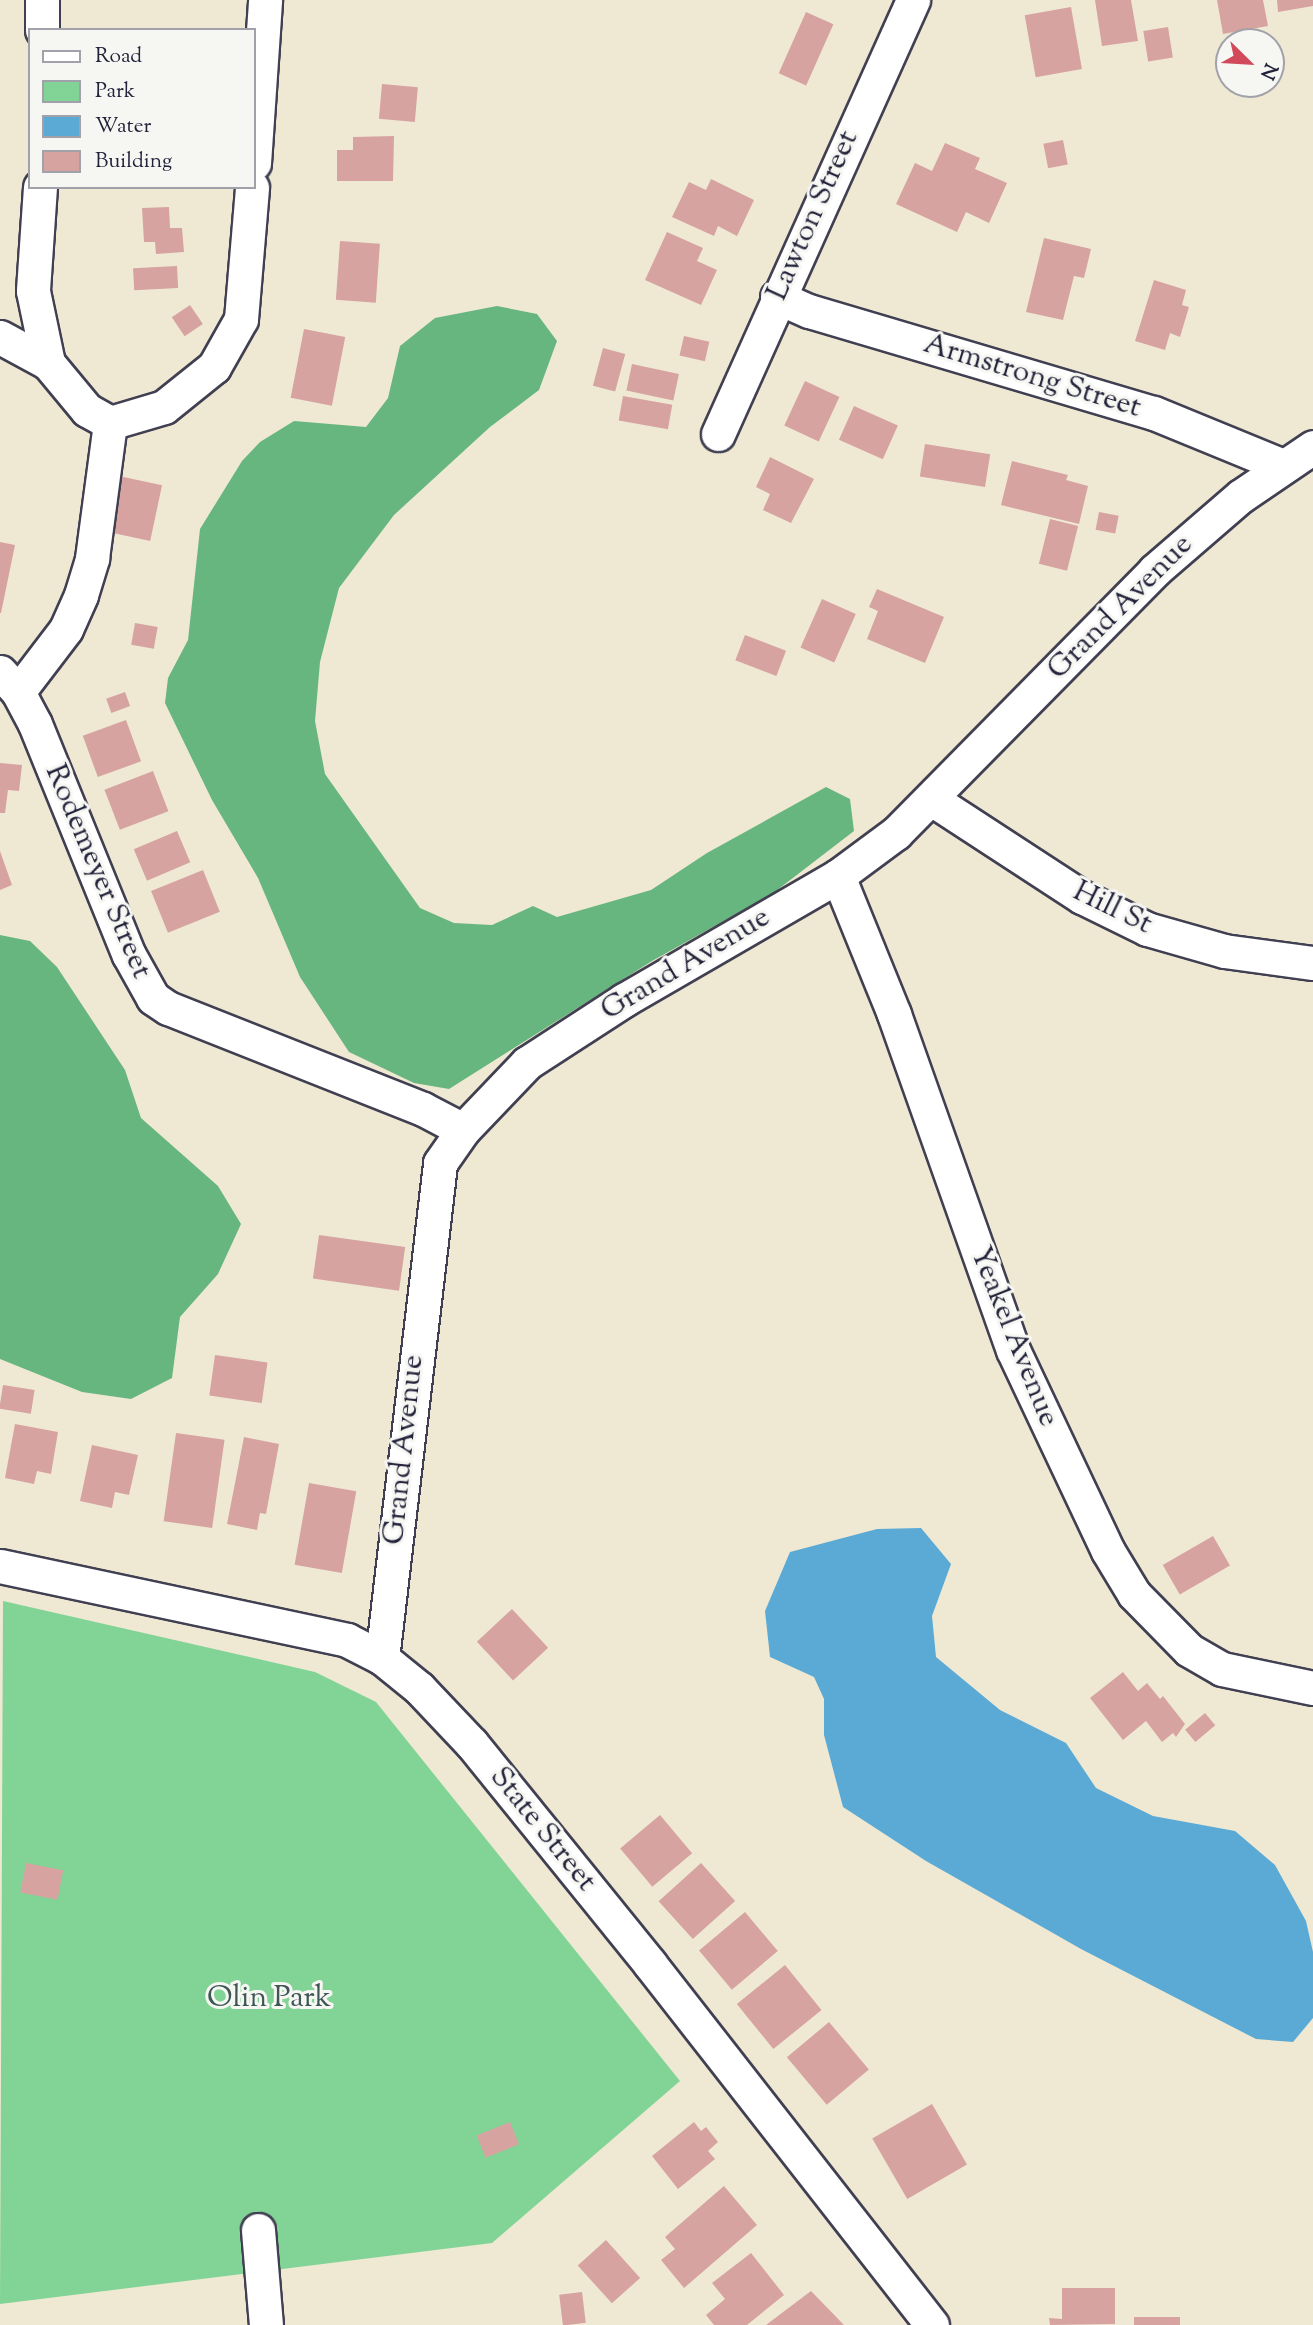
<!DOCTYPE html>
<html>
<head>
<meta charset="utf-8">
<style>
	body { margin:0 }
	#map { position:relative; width:1313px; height:2325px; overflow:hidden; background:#efe9d3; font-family:"Sorts Mill Goudy",serif }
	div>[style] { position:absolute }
	.green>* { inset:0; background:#81d496 }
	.forest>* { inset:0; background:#68b67f }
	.water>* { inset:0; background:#5baad5 }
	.building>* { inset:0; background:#d6a3a1; transform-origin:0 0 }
	.roads { filter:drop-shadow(2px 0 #414052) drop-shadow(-2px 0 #414052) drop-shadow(0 2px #414052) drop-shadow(0 -2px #414052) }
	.street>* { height:33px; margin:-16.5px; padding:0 16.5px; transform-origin:16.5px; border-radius:16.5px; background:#fff }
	span { translate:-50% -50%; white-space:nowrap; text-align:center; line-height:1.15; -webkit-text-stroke:6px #f6f6f2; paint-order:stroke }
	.street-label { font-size:30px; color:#22223b }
	.park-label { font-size:30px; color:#3e5756 }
	.legend { position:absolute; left:28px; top:28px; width:228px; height:161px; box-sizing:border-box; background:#f6f6f2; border:2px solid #a1a1a9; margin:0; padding:9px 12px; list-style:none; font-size:21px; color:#22223b }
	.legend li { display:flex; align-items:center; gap:14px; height:35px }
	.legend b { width:35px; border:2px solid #a1a1a9 }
	.north { position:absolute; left:1215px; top:28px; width:70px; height:70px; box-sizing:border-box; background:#f6f6f2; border:2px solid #a1a1a9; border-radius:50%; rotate:114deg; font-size:19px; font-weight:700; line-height:28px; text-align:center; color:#22223b }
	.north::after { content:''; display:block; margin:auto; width:24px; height:32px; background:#d1495b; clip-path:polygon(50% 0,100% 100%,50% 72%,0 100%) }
</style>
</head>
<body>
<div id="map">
	<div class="green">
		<div style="clip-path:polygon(3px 1601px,315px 1672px,376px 1702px,680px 2081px,492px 2243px,0 2304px)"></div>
	</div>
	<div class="forest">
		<div style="clip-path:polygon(497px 306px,537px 314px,557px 341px,539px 390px,490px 427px,394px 515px,339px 588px,320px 662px,315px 721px,325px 774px,420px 908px,454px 923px,492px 925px,533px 906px,557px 917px,651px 890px,707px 853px,826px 787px,850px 799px,854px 831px,772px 894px,652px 961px,449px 1089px,414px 1083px,349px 1052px,300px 977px,258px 878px,212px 800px,165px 703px,168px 678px,188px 640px,200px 529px,242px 461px,260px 442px,294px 421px,366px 427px,388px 398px,400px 346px,435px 318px)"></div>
		<div style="clip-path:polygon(0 935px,30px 941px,57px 967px,125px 1070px,141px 1118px,218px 1186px,241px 1224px,218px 1274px,180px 1317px,172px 1378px,131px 1399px,82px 1392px,0 1359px)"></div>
	</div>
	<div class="water">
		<div style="clip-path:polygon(921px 1528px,951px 1564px,932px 1616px,936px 1657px,1000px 1710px,1066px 1743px,1096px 1788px,1153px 1816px,1235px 1831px,1275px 1865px,1306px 1921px,1313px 1952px,1313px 2018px,1293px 2042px,1256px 2039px,1081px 1949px,926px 1861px,843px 1807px,824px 1735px,824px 1699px,814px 1677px,770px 1657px,765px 1611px,790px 1552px,877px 1529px)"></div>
	</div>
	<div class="building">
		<div style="clip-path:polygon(1095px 0,1131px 0,1138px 41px,1102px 46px)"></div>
		<div style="clip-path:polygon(1217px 0,1263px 0,1268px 26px,1223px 34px)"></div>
		<div style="clip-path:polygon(1277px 0,1313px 0,1313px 6px,1278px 12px)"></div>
		<div style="left:1071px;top:7px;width:63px;height:47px;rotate:80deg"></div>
		<div style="left:806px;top:12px;width:30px;height:67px;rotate:24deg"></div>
		<div style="left:1168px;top:27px;width:31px;height:25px;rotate:81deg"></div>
		<div style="left:382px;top:84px;width:36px;height:35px;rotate:5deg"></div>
		<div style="clip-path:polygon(394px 136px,393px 181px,337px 181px,337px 150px,353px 150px,353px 137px)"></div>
		<div style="left:1063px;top:140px;width:25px;height:20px;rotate:79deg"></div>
		<div style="clip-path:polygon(945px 143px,980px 158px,975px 169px,1007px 183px,989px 223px,966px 212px,957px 232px,896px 204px,915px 163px,932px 171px)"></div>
		<div style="clip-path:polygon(711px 179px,754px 200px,737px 236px,718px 226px,714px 236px,672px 217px,689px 182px,706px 190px)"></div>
		<div style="clip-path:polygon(169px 207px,170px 228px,182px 228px,184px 252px,156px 254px,155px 242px,144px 242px,142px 208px)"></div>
		<div style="clip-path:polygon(667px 232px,703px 248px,697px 261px,717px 270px,701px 305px,645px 280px)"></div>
		<div style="clip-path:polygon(1044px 238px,1091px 249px,1084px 278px,1074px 276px,1063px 320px,1026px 312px)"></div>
		<div style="left:340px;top:241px;width:40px;height:59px;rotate:4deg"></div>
		<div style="left:177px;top:266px;width:22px;height:44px;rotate:87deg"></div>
		<div style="clip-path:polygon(1154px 280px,1186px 290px,1182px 305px,1189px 307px,1180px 337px,1170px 333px,1165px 350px,1135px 341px)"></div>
		<div style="left:190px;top:305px;width:23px;height:22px;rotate:56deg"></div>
		<div style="left:304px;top:329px;width:42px;height:70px;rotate:11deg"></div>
		<div style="left:684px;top:336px;width:26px;height:20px;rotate:13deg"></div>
		<div style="left:603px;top:348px;width:23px;height:39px;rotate:15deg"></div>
		<div style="left:632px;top:364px;width:48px;height:27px;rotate:12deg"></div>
		<div style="left:805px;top:381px;width:38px;height:49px;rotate:25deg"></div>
		<div style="left:623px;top:396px;width:50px;height:25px;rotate:10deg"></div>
		<div style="left:854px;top:406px;width:48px;height:37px;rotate:24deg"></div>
		<div style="left:925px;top:444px;width:66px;height:33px;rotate:9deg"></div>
		<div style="clip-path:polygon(770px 457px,814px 479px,791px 523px,763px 510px,770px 494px,756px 487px)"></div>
		<div style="clip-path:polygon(1012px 461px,1068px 475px,1066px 480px,1088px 486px,1079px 524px,1001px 505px)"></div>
		<div style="left:119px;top:476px;width:44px;height:57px;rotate:12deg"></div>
		<div style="left:1099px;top:512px;width:20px;height:18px;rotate:11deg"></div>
		<div style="left:1050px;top:519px;width:29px;height:46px;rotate:14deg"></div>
		<div style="clip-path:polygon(0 542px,15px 545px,1px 613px,0 613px)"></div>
		<div style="clip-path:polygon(877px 589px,944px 617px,925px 663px,867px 639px,878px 611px,869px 607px)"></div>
		<div style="left:822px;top:599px;width:37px;height:53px;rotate:24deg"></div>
		<div style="left:135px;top:623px;width:23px;height:22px;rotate:10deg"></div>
		<div style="left:745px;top:635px;width:44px;height:27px;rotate:21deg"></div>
		<div style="left:125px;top:692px;width:15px;height:20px;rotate:70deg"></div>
		<div style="left:126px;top:720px;width:44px;height:46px;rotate:70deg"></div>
		<div style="clip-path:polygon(0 763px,22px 765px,19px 791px,8px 790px,5px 813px,0 813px)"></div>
		<div style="left:153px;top:771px;width:43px;height:52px;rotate:69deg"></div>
		<div style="left:177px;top:831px;width:34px;height:47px;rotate:67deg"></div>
		<div style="clip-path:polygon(0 851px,12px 885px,0 890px)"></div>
		<div style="left:203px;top:870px;width:45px;height:56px;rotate:68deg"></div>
		<div style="left:319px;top:1235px;width:87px;height:44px;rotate:8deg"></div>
		<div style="left:215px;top:1355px;width:53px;height:41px;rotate:8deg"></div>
		<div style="left:3px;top:1385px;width:32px;height:24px;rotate:9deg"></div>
		<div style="clip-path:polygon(15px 1424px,58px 1432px,51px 1474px,37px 1471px,34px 1484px,5px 1478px)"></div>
		<div style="left:176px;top:1433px;width:49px;height:89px;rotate:8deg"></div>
		<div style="clip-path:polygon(244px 1437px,279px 1444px,266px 1514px,260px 1513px,257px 1530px,227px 1524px)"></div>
		<div style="clip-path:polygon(92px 1445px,138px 1455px,129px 1495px,115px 1492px,112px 1508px,80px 1501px)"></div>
		<div style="left:309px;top:1483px;width:48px;height:83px;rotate:10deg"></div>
		<div style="left:1213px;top:1536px;width:34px;height:58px;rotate:60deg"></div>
		<div style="left:512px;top:1609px;width:53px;height:48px;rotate:47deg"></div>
		<div style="clip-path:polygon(1123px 1672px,1138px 1691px,1147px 1683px,1160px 1699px,1163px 1696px,1185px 1724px,1176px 1737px,1173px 1733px,1162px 1742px,1146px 1721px,1123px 1740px,1090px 1698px)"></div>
		<div style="left:1205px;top:1713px;width:16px;height:26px;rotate:50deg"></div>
		<div style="left:660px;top:1815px;width:50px;height:52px;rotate:50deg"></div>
		<div style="left:26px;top:1863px;width:38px;height:30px;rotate:11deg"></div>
		<div style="left:701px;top:1863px;width:51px;height:57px;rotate:48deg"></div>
		<div style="left:745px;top:1912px;width:51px;height:60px;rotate:50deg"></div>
		<div style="left:785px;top:1965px;width:58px;height:62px;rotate:51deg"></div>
		<div style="left:829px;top:2022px;width:62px;height:55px;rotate:50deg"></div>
		<div style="left:932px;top:2104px;width:70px;height:69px;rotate:60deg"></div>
		<div style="left:510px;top:2122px;width:24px;height:36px;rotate:68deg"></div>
		<div style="clip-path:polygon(694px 2122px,701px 2131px,706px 2127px,718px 2142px,708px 2151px,715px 2159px,678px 2189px,652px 2156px)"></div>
		<div style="clip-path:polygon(724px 2186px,757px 2225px,684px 2288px,661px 2260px,675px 2249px,665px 2237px)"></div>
		<div style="left:606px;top:2240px;width:51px;height:38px;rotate:48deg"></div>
		<div style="clip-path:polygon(751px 2253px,784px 2295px,747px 2325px,714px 2325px,706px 2315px,725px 2299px,712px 2283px)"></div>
		<div style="clip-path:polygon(1062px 2288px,1115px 2288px,1115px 2324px,1050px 2325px,1049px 2318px,1062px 2319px)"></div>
		<div style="clip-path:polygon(811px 2291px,844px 2325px,766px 2325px)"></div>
		<div style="left:582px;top:2292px;width:31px;height:23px;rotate:83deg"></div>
		<div style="left:1180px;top:2317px;width:8px;height:46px;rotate:90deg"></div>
	</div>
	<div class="roads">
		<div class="street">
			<div style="left:42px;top:30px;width:30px;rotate:-90deg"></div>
			<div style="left:254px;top:163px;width:163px;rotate:-86.1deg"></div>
			<div style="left:40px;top:187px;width:104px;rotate:93.9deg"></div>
			<div style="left:33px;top:291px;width:74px;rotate:78.2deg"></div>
			<div style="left:777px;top:297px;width:35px;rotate:24deg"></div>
			<div style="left:809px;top:311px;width:360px;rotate:16.5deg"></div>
			<div style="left:1154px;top:413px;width:139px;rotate:22.3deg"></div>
			<div style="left:0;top:337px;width:55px;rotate:28.4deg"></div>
			<div style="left:48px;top:363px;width:61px;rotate:50.3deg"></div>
			<div style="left:87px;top:410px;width:26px;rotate:29deg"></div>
			<div style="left:110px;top:423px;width:56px;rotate:-16.5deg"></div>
			<div style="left:164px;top:407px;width:64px;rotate:-38.7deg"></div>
			<div style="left:214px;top:367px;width:55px;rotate:-60.6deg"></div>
			<div style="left:241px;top:319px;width:132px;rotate:-85.2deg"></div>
			<div style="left:718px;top:434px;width:476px;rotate:-65.8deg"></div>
			<div style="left:0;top:672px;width:27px;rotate:48deg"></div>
			<div style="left:18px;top:692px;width:36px;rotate:62deg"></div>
			<div style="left:35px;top:724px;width:249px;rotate:67.9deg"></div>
			<div style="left:129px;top:955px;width:49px;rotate:60.8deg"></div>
			<div style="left:153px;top:998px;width:18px;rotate:34deg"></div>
			<div style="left:168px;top:1008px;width:274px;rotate:21.6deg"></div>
			<div style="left:423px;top:1109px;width:45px;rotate:27.7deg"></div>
			<div style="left:18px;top:692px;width:79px;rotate:-52.7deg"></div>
			<div style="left:66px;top:629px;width:37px;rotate:-66deg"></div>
			<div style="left:81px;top:595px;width:39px;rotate:-73deg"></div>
			<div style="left:92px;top:558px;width:136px;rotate:-82.4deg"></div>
			<div style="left:933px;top:800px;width:178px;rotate:33.1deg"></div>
			<div style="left:1082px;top:897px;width:72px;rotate:26.2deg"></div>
			<div style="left:1147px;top:929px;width:80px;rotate:15.9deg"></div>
			<div style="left:1224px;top:951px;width:90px;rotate:7.7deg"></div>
			<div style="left:838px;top:876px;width:149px;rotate:67.9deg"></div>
			<div style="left:894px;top:1014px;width:356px;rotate:70.5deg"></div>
			<div style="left:1013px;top:1350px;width:222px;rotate:64.7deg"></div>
			<div style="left:1108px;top:1551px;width:50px;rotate:58.8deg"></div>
			<div style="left:1134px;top:1594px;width:78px;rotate:45.5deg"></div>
			<div style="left:1189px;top:1650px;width:38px;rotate:30deg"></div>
			<div style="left:1222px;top:1669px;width:93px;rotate:11.8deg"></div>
			<div style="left:0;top:1566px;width:355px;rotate:12deg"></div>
			<div style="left:347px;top:1640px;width:39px;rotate:27deg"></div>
			<div style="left:382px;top:1658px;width:48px;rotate:39deg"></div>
			<div style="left:419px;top:1688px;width:77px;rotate:46.6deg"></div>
			<div style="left:472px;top:1744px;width:283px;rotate:51deg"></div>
			<div style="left:650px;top:1964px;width:458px;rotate:52deg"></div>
			<div style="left:382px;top:1658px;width:498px;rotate:-83.3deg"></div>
			<div style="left:440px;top:1163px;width:40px;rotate:-55.1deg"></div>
			<div style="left:463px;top:1130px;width:93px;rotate:-46.3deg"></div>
			<div style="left:527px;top:1063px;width:116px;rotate:-33deg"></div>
			<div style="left:624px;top:1000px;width:247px;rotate:-30.1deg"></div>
			<div style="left:838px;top:876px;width:72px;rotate:-36.6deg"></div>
			<div style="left:896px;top:833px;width:368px;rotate:-45.4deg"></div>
			<div style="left:1154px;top:571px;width:115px;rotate:-40.8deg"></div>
			<div style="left:1241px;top:496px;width:87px;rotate:-34.2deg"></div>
			<div style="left:258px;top:2230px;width:95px;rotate:85.2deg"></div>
		</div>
	</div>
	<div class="street-label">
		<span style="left:814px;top:216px;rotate:-66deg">Lawton Street</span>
		<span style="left:1032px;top:377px;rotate:17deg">Armstrong Street</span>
		<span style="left:1121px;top:608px;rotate:-45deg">Grand Avenue</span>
		<span style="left:97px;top:872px;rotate:67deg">Rodemeyer Street</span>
		<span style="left:1112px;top:909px;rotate:26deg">Hill St</span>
		<span style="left:686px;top:965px;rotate:-31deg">Grand Avenue</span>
		<span style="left:1013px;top:1337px;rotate:68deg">Yeakel Avenue</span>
		<span style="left:405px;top:1450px;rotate:-84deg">Grand Avenue</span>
		<span style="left:542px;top:1830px;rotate:51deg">State Street</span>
	</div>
	<div class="park-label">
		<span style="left:269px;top:1999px">Olin Park</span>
	</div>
	<ul class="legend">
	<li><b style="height:9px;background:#fff"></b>Road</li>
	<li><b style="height:19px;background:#81d496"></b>Park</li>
	<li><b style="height:19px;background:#5baad5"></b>Water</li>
	<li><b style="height:19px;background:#d6a3a1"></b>Building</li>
	</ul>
	<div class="north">N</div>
</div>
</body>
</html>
